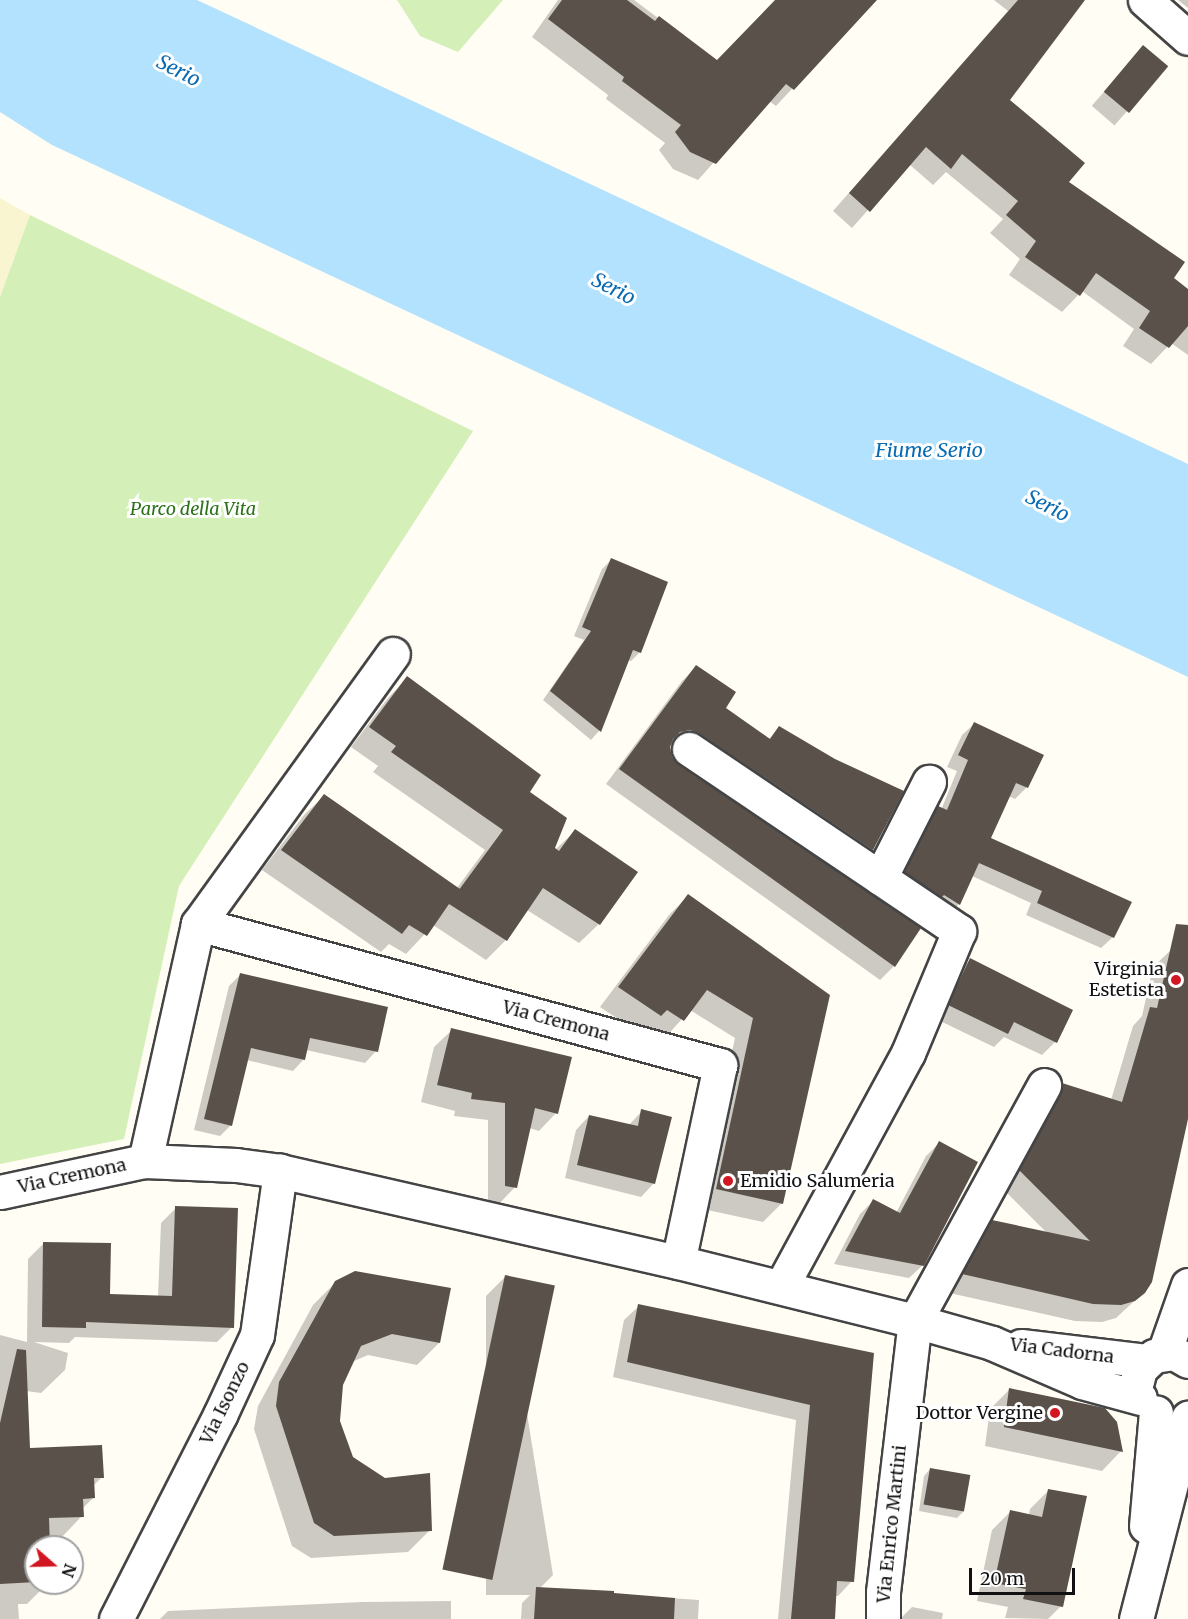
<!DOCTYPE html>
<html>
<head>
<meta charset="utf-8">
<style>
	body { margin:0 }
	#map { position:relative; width:1188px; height:1619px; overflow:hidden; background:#fffdf4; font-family:Merriweather,serif }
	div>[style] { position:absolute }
	.farmland>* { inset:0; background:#f9f5d0 }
	.green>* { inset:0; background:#d5efb8 }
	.water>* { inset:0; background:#b2e2fd }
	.shadow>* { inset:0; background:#0003; transform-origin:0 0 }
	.building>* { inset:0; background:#5b514b; transform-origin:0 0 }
	.roads { filter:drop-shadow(2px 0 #444) drop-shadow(-2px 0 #444) drop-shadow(0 2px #444) drop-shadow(0 -2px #444) }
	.minor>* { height:33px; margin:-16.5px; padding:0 16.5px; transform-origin:16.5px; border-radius:16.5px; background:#fff }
	.tertiary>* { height:33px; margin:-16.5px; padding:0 16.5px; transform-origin:16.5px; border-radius:16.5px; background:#fff }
	.dots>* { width:16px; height:16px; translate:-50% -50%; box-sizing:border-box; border:3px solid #fff; border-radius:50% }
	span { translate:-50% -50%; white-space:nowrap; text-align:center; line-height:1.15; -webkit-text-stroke:6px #fff; paint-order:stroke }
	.park-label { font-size:18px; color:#2b7218; font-style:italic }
	.poi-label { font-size:18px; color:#111 }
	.right { translate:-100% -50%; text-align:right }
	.left { translate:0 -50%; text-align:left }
	.street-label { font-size:18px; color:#111 }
	.water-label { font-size:20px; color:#096bb3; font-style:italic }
	.north { position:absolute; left:24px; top:1535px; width:60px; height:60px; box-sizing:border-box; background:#fff; border:2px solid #a0a0a0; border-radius:50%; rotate:110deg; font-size:16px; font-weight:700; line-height:24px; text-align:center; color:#111 }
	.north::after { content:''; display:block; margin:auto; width:21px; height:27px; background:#d31722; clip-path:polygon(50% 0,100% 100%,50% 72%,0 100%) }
	.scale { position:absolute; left:969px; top:1568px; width:106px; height:27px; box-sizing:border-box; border:3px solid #111; border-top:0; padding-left:8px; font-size:18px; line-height:21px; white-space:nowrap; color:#111; -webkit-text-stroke:4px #fff; paint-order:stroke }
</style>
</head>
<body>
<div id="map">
	<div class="farmland">
		<div style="clip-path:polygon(0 198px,30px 215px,0 297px)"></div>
	</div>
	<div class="green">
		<div style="clip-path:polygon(397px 0,503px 0,458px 52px,420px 36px)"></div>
		<div style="clip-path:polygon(30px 215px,473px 431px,179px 886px,124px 1139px,0 1164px,0 297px)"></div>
	</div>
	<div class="water">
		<div style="clip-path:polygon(0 0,197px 0,1188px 464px,1188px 677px,52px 145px,0 112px)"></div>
	</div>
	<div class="shadow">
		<div style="clip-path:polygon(558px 0,634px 0,717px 62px,776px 0,875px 0,776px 106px,769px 101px,698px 180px,673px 169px,659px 150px,665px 143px,606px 99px,608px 95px,532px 37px)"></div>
		<div style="clip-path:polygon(994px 0,1083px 0,1008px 101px,1066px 183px,1188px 291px,1188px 355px,1171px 343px,1151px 364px,1123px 346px,1134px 329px,1082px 291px,1062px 312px,1009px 275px,1020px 259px,990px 233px,1003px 219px,946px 172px,933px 185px,909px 164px,852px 228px,833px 211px,1008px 11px)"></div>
		<div style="clip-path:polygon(1178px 0,1188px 0,1188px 8px)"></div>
		<div style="left:1143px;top:47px;width:30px;height:78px;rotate:41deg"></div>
		<div style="clip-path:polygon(611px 560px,640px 652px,631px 661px,627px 660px,599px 731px,591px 740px,543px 700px,584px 640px,574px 636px,602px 569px)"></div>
		<div style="clip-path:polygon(696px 667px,724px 708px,768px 740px,779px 728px,835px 761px,901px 791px,872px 850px,858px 864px,675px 744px,670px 745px,671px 758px,894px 966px,880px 980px,606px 784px,682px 681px)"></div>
		<div style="clip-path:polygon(407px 678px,528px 792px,553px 849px,555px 850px,575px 831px,599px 924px,579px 943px,527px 910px,505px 941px,486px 960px,433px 925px,406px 954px,389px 944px,381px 952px,262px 870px,304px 815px,324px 796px,457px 888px,485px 850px,373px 772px,378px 766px,351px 747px,388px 698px)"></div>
		<div style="clip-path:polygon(974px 724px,1027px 787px,1015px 799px,1008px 796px,989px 839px,1113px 937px,1101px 948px,1026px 915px,1031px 903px,972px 876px,959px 904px,948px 916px,894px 884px,926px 820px,938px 808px,941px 810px,957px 771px,947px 767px,962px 735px)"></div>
		<div style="clip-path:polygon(688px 896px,828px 996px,782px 1203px,763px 1222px,698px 1208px,735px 1038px,690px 1010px,664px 1039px,641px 1034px,600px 1007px,669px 915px)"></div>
		<div style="clip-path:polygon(1171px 950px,1188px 953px,1188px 1111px,1144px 1292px,1116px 1318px,1102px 1322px,1075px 1321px,945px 1292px,974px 1240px,992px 1222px,1047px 1233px,1002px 1188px,1045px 1102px,1063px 1085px,1111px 1100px,1133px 1026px,1142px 1016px,1153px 967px)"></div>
		<div style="clip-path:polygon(970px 960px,1071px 1011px,1055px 1042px,1042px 1055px,1004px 1037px,994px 1047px,936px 1019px,957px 973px)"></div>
		<div style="clip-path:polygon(240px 975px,376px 1051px,365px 1063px,306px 1050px,304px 1059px,293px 1071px,246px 1060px,231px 1125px,220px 1136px,194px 1130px,229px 986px)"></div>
		<div style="clip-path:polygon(452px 1030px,556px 1113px,539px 1131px,529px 1128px,515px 1187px,498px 1205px,488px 1204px,488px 1120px,454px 1116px,455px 1111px,421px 1102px,434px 1047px)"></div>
		<div style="clip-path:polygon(642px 1111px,654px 1183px,641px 1197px,565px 1178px,576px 1130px,589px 1116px,628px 1126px)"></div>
		<div style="clip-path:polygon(939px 1143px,923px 1265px,909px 1278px,834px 1264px,860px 1214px,873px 1201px,896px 1213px,926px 1156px)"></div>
		<div style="clip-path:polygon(176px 1208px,232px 1327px,217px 1342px,75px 1337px,69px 1343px,34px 1342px,68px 1353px,65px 1370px,41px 1393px,26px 1391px,29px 1450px,102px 1477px,93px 1486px,93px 1498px,82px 1509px,82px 1516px,59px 1540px,48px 1540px,48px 1547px,36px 1547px,36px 1583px,48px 1583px,27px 1604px,18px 1604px,19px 1619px,0 1619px,0 1335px,27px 1342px,28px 1259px,43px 1244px,108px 1295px,158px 1297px,161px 1223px)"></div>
		<div style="clip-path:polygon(505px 1277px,553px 1575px,539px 1589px,699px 1600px,698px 1619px,521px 1619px,522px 1603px,530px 1595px,486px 1595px,486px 1296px)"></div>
		<div style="clip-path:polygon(336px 1282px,439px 1343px,417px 1365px,368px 1355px,352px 1362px,342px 1385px,339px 1421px,352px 1458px,430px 1530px,408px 1552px,311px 1558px,292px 1546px,254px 1429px,258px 1406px,313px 1305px)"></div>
		<div style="clip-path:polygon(639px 1306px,872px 1354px,852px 1581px,838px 1596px,834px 1596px,833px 1619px,778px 1619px,796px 1420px,613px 1377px,624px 1320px)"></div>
		<div style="clip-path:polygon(1010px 1389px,1121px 1451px,1102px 1471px,985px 1446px,990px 1409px)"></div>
		<div style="clip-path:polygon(930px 1469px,968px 1476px,963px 1512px,957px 1518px,919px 1511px,924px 1476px)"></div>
		<div style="clip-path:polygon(1049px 1490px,1061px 1606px,1048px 1619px,1005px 1618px,1008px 1607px,977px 1601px,992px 1530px,1011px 1511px,1029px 1515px,1030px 1509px)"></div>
		<div style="clip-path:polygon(451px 1601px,451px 1619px,160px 1619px,168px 1611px,362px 1602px)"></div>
		<div style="clip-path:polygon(912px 1607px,943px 1613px,942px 1619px,900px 1619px)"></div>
	</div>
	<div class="building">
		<div style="clip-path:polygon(562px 0,627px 0,655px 21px,659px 16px,717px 60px,775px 0,877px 0,794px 90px,786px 84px,716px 164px,690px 152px,675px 132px,681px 125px,622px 81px,624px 77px,548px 19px)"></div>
		<div style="clip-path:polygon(1018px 0,1085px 0,1010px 100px,1085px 163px,1069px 182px,1185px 262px,1174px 278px,1188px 289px,1188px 326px,1169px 348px,1139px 328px,1150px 311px,1096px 273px,1080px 296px,1025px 257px,1036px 241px,1006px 215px,1018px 201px,962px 154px,951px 169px,926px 147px,870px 212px,849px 193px)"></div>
		<div style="left:1143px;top:45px;width:33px;height:61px;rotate:40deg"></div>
		<div style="clip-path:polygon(611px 558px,668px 582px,641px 653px,633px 650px,601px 732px,550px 691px,591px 631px,582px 627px)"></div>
		<div style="clip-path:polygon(696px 665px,736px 692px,726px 708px,770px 739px,779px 726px,835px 759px,904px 791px,873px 850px,699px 733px,690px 730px,680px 732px,673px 739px,670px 747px,672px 757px,679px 765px,921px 928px,895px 967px,619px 769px)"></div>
		<div style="clip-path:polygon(407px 676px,541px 775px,530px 792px,567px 818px,555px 848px,559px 851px,575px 829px,638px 872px,600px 925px,543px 888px,507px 941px,449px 904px,427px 936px,409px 925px,402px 934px,281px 850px,324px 794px,460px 889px,453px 898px,503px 830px,391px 752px,396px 746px,369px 727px)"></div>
		<div style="clip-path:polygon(974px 722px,1044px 755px,1028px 788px,1016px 783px,991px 838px,1132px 902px,1114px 938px,1037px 903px,1042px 891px,979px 863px,960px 905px,944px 895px,942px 897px,904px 872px,938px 806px,947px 810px,968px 760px,958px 755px)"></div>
		<div style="clip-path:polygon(688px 894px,830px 995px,783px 1204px,716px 1189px,753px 1018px,707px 990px,684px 1021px,667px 1010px,661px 1016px,618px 987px)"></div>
		<div style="clip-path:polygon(1176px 924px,1188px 925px,1188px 1119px,1152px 1282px,1145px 1293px,1135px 1301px,1121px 1305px,1093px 1304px,962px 1274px,992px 1220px,1090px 1241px,1019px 1170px,1060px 1094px,1062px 1083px,1122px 1102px,1150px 1007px,1157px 1008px)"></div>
		<div style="clip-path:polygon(970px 958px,1073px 1010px,1057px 1043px,1014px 1022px,1008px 1034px,948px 1005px)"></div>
		<div style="clip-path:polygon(240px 973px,388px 1007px,378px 1052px,310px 1038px,305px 1060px,251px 1048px,232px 1126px,204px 1119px)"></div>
		<div style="clip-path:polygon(451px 1028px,572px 1057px,558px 1114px,535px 1108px,517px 1188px,505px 1186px,505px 1103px,471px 1099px,472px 1093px,437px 1085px)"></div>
		<div style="clip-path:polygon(641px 1109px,672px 1117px,655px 1184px,577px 1165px,589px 1115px,638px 1126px)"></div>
		<div style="clip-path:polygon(939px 1141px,978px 1162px,924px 1266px,845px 1251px,873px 1199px,900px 1213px)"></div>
		<div style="clip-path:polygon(175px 1206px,238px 1208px,234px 1328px,86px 1322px,86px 1328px,42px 1327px,43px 1242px,111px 1243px,110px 1294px,172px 1296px)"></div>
		<div style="clip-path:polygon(355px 1271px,451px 1288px,440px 1343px,392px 1334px,361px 1346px,343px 1385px,340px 1421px,353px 1457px,385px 1478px,430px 1473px,432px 1531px,334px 1536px,314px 1523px,276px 1406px,279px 1382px,335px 1281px)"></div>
		<div style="left:505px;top:1275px;width:51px;height:301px;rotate:12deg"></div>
		<div style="clip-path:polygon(638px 1304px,874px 1353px,854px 1582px,837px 1581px,835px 1619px,791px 1619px,810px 1405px,627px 1362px)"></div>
		<div style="clip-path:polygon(17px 1349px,26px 1350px,30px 1448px,102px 1445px,104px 1478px,94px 1478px,95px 1498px,83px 1499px,84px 1517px,49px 1518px,50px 1547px,36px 1547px,36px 1582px,0 1584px,0 1423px)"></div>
		<div style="clip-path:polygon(1009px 1388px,1105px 1408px,1117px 1422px,1123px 1452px,1004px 1427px)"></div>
		<div style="left:930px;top:1468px;width:41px;height:37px;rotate:10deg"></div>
		<div style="clip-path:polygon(1048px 1489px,1087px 1496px,1063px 1607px,1023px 1599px,1026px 1589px,994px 1583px,1010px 1510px,1042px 1517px)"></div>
		<div style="clip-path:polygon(536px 1587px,614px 1591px,614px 1593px,675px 1598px,674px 1619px,534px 1619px)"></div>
	</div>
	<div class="roads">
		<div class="minor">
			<div style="left:689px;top:749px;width:326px;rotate:34deg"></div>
			<div style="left:959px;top:931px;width:132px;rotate:112.7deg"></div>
			<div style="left:908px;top:1053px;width:266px;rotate:118.5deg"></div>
			<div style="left:880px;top:878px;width:108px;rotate:-63deg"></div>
			<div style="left:198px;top:924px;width:541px;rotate:15.12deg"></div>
			<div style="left:720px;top:1065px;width:201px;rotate:102deg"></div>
			<div style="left:145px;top:1161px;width:243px;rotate:-77.4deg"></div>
			<div style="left:198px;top:924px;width:333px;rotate:-54.2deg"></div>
			<div style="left:915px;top:1321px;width:269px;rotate:-61.3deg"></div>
			<div style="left:116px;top:1619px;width:229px;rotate:-63deg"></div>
			<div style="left:220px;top:1415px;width:88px;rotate:-65.2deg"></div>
			<div style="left:257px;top:1335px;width:166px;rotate:-82deg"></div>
		</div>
		<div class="tertiary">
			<div style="left:1145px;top:0;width:57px;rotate:41.5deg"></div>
			<div style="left:0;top:1192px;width:148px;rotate:-12.1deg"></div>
			<div style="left:145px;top:1161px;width:91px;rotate:2.5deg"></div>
			<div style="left:236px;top:1165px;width:44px;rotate:7.8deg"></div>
			<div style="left:280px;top:1171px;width:408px;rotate:12.9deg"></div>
			<div style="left:678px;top:1262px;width:244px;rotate:14deg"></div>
			<div style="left:915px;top:1321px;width:80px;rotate:15.9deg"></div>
			<div style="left:992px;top:1343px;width:98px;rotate:23.4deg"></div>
			<div style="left:1082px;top:1382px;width:60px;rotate:15.4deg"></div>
			<div style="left:1021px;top:1346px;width:126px;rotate:6.8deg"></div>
			<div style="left:1164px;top:1353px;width:72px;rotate:-70.6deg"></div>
			<div style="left:1137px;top:1381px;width:12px;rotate:-76deg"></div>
			<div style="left:1140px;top:1369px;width:19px;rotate:-43deg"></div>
			<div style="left:1154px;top:1356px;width:20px;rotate:-9deg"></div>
			<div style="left:1174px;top:1353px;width:16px;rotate:30deg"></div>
			<div style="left:1146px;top:1526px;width:114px;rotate:-85deg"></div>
			<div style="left:883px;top:1619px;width:27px;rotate:-90deg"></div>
			<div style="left:883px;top:1592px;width:273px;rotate:-83.3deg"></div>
			<div style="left:1136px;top:1619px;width:208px;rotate:-75.5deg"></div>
		</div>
	</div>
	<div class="dots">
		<div style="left:1176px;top:980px;background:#d31722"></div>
		<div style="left:728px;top:1181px;background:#d31722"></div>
		<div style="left:1055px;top:1413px;background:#d31722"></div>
	</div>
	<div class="park-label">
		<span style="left:193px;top:509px">Parco della Vita</span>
	</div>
	<div class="poi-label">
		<span class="right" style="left:1164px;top:980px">Virginia<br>Estetista</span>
		<span class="left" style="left:740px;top:1181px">Emidio Salumeria</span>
		<span class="right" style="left:1043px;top:1413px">Dottor Vergine</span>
	</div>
	<div class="street-label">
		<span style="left:556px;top:1021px;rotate:15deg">Via Cremona</span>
		<span style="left:72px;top:1176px;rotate:-12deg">Via Cremona</span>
		<span style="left:1062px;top:1351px;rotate:7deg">Via Cadorna</span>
		<span style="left:225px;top:1403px;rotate:-64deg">Via Isonzo</span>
		<span style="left:892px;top:1524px;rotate:-84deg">Via Enrico Martini</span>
	</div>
	<div class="water-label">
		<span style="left:179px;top:70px;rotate:27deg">Serio</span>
		<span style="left:614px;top:288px;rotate:27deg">Serio</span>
		<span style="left:929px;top:449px">Fiume Serio</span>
		<span style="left:1048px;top:505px;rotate:27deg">Serio</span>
	</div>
	<div class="north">N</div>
	<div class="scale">20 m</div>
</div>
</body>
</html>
